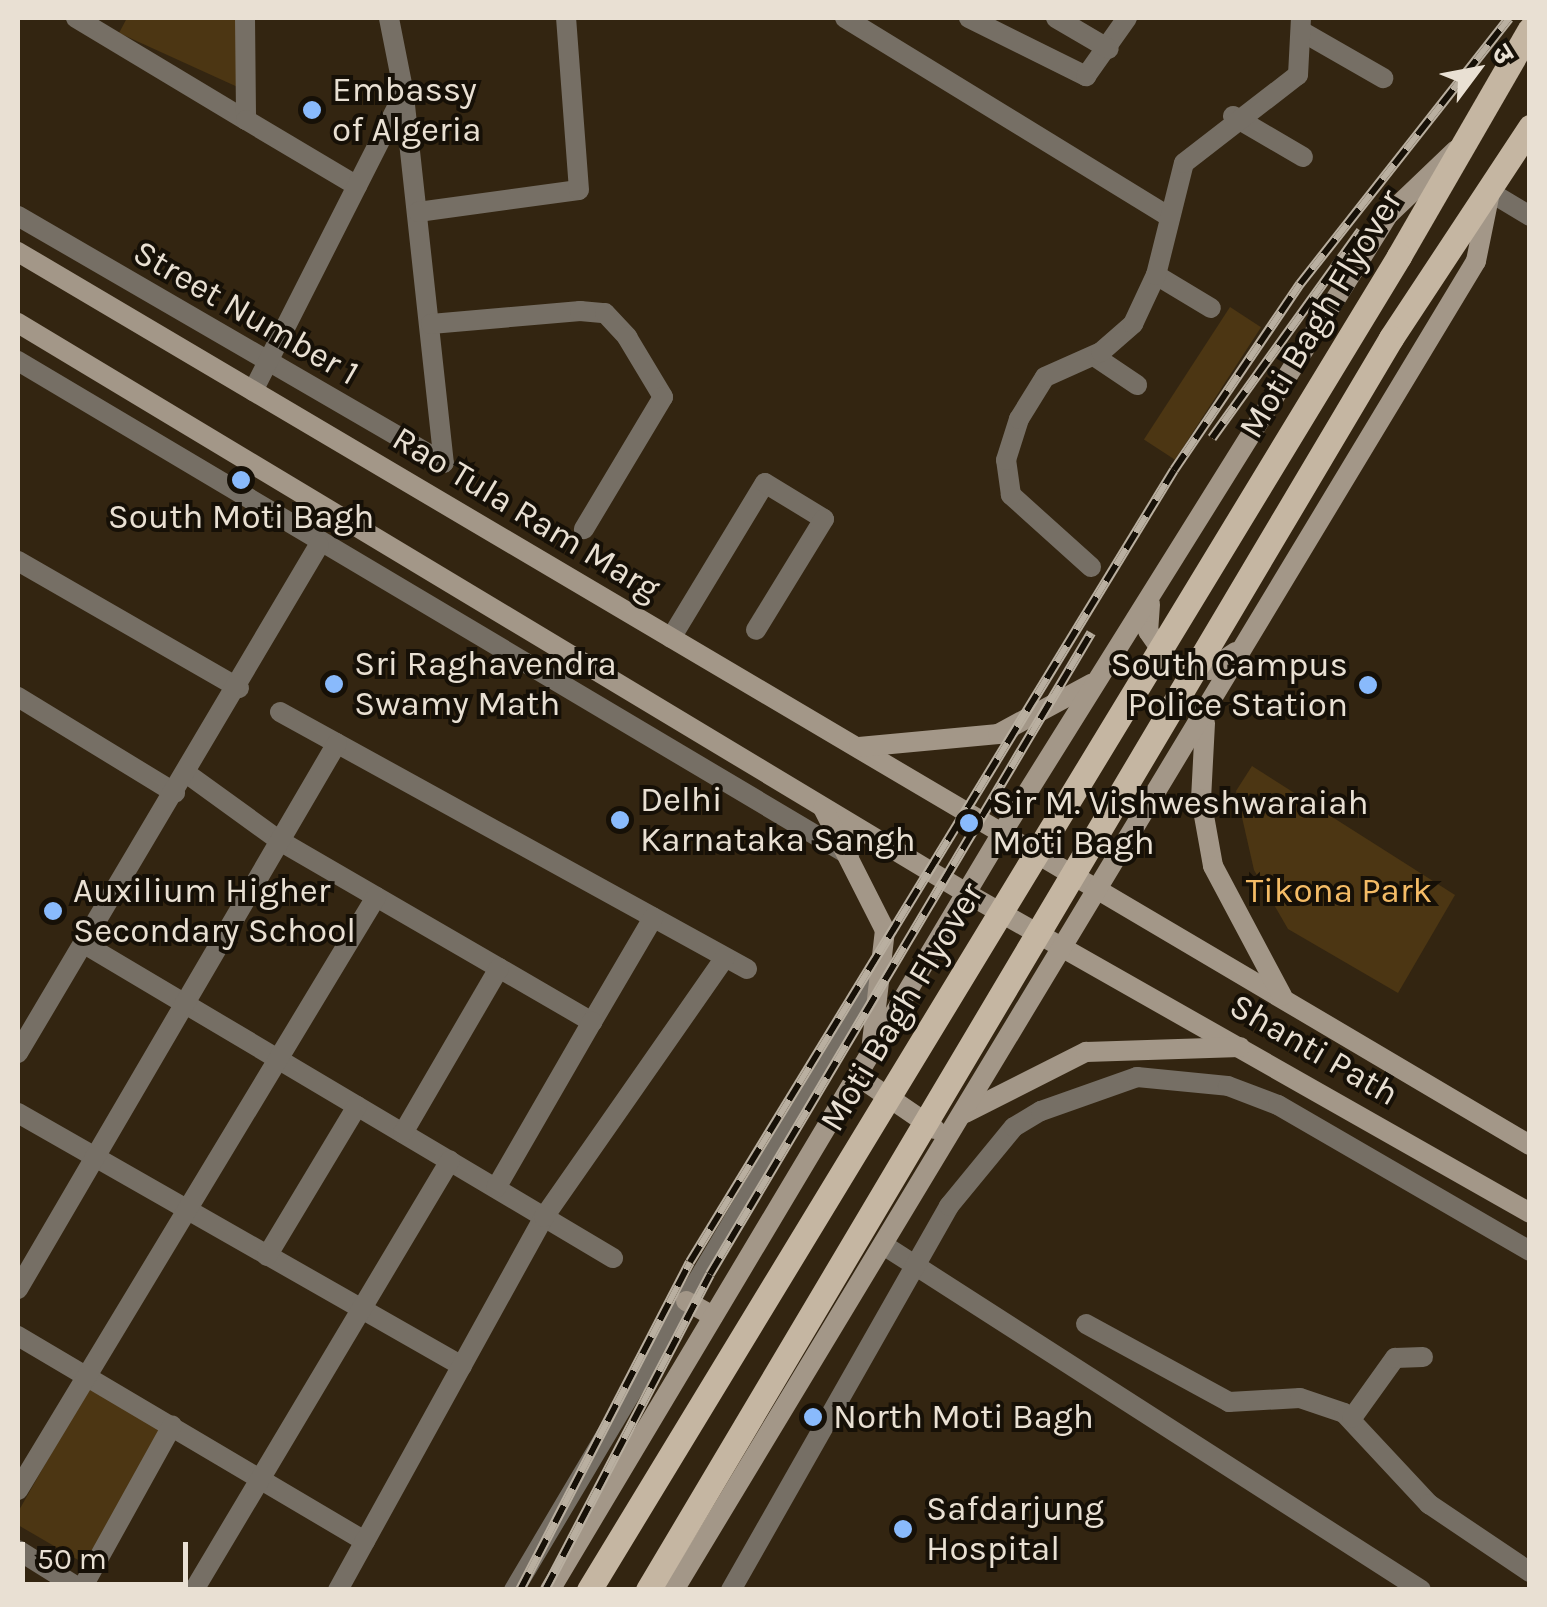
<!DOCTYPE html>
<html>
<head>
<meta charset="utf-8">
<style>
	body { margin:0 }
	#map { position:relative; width:1547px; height:1607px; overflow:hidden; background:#332511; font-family:Karla,"Noto Sans Devanagari",sans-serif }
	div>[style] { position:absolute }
	.green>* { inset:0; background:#4c3613; transform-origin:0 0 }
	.street>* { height:20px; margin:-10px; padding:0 10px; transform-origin:10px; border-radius:10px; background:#766f65 }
	.secondary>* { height:20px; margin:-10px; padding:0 10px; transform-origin:10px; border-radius:10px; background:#a39788 }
	.primary>* { height:25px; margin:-12.5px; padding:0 12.5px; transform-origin:12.5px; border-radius:12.5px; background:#c5b6a2 }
	.rail>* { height:10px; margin-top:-5px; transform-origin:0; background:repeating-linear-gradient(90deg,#161007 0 19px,#b9afa0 0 38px); box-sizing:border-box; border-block:2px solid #b9afa0 }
	.primary-bridge>* { height:25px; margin:-12.5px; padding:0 12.5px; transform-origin:12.5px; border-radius:12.5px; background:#c5b6a2 }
	.dots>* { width:28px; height:28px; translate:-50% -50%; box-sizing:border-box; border:5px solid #161007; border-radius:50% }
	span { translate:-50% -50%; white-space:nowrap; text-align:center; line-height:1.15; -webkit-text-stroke:8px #161007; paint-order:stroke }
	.poi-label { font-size:35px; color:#e9e0d3 }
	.left { translate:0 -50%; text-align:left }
	.right { translate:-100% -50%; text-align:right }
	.street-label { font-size:35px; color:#e9e0d3 }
	.park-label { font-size:35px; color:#f5bc66 }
	.frame { position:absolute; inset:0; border:20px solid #e9e0d3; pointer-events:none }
	.north { position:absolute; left:1427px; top:20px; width:100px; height:100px; -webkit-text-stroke:8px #161007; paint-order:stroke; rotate:58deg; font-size:28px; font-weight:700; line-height:40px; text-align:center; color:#e9e0d3 }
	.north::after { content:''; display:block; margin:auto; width:35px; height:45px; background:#e9e0d3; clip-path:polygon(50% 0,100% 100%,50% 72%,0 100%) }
	.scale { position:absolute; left:20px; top:1542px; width:168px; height:45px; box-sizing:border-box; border:5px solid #e9e0d3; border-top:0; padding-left:12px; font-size:30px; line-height:35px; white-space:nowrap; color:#e9e0d3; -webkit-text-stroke:8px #161007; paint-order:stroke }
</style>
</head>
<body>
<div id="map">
	<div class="green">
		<div style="clip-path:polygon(127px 18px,240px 18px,253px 94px,119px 33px)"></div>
		<div style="left:1230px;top:307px;width:37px;height:158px;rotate:33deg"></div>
		<div style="clip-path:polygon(1252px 766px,1455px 895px,1398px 993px,1288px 929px,1254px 870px,1236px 791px)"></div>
		<div style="clip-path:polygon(89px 1387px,162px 1430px,85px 1564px,18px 1525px,18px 1512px)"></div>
	</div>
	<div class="street">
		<div style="left:76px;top:18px;width:198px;rotate:31deg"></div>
		<div style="left:245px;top:18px;width:102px;rotate:89.4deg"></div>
		<div style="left:246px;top:120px;width:129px;rotate:30.7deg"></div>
		<div style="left:845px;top:18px;width:375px;rotate:31.5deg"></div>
		<div style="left:969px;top:18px;width:131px;rotate:26.4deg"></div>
		<div style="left:1086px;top:76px;width:71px;rotate:-54.7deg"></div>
		<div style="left:1056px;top:18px;width:61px;rotate:30.3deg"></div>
		<div style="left:1301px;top:31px;width:95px;rotate:29.8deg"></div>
		<div style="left:404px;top:96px;width:369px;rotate:83.8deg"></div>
		<div style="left:1233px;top:116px;width:81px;rotate:30.4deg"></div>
		<div style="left:1490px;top:192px;width:47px;rotate:31deg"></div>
		<div style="left:418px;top:212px;width:162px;rotate:-7.8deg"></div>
		<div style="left:579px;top:190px;width:172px;rotate:-94.3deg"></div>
		<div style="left:18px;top:216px;width:492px;rotate:30.1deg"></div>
		<div style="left:1156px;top:275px;width:64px;rotate:31deg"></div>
		<div style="left:431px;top:324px;width:150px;rotate:-5deg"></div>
		<div style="left:580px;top:311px;width:25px;rotate:5deg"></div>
		<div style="left:605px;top:313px;width:33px;rotate:47deg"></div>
		<div style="left:627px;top:337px;width:70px;rotate:59deg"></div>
		<div style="left:663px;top:397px;width:154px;rotate:120.9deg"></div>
		<div style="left:1094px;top:356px;width:52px;rotate:34deg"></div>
		<div style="left:18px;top:361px;width:967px;rotate:30.73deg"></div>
		<div style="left:253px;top:391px;width:333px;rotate:-63.1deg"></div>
		<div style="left:404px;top:94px;width:77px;rotate:-101.2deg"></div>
		<div style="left:18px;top:561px;width:255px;rotate:29.9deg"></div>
		<div style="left:1091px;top:567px;width:108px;rotate:-138deg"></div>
		<div style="left:1011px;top:495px;width:35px;rotate:-98deg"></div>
		<div style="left:1006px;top:460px;width:43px;rotate:-72.4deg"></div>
		<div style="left:1019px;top:419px;width:49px;rotate:-58.2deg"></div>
		<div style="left:1045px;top:377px;width:61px;rotate:-24.1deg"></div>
		<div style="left:1101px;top:352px;width:43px;rotate:-41.2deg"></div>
		<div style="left:1133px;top:324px;width:54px;rotate:-64.9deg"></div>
		<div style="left:1156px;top:275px;width:115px;rotate:-76deg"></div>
		<div style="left:1184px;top:163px;width:144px;rotate:-37.7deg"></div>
		<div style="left:1298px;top:75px;width:57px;rotate:-87deg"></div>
		<div style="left:671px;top:638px;width:181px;rotate:-58.8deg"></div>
		<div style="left:765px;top:483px;width:69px;rotate:31.4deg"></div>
		<div style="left:824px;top:519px;width:130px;rotate:121.5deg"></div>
		<div style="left:18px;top:697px;width:184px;rotate:31.4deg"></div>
		<div style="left:280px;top:712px;width:533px;rotate:28.82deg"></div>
		<div style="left:186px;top:773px;width:116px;rotate:35.9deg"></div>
		<div style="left:280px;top:841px;width:361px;rotate:30.1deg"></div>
		<div style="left:592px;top:1022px;width:121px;rotate:-59.6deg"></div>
		<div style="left:86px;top:945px;width:613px;rotate:30.71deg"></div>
		<div style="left:18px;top:1053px;width:590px;rotate:-59.35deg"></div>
		<div style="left:18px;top:1113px;width:511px;rotate:29.68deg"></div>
		<div style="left:403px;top:1133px;width:191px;rotate:-59.8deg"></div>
		<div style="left:496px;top:1188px;width:192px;rotate:-60deg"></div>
		<div style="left:885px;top:1246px;width:637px;rotate:32.69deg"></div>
		<div style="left:267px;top:1256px;width:175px;rotate:-59deg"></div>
		<div style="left:18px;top:1289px;width:632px;rotate:-59.7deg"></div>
		<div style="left:1086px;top:1324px;width:163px;rotate:28.6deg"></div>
		<div style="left:1229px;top:1402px;width:71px;rotate:-3.2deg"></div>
		<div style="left:1300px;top:1398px;width:46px;rotate:18.8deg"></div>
		<div style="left:1344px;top:1413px;width:125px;rotate:47deg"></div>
		<div style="left:1429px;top:1504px;width:122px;rotate:34deg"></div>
		<div style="left:18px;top:1336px;width:403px;rotate:30.6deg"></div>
		<div style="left:1352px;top:1418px;width:74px;rotate:-54.4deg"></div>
		<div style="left:1395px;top:1358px;width:28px;rotate:-2deg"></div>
		<div style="left:18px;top:1490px;width:693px;rotate:-58.88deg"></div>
		<div style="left:18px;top:1550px;width:75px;rotate:32deg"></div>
		<div style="left:81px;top:1590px;width:188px;rotate:-61deg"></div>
		<div style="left:194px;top:1590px;width:500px;rotate:-59.2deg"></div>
		<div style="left:338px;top:1590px;width:426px;rotate:-61.1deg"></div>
		<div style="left:544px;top:1217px;width:316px;rotate:-55.1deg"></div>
		<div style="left:514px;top:1590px;width:717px;rotate:-59.32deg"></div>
		<div style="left:731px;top:1590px;width:442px;rotate:-60.4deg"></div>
		<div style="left:949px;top:1206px;width:102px;rotate:-50.6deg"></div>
		<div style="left:1014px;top:1127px;width:31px;rotate:-31deg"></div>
		<div style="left:1041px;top:1111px;width:102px;rotate:-19.5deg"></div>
		<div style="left:1137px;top:1077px;width:91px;rotate:5.6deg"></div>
		<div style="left:1228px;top:1086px;width:53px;rotate:20.8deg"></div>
		<div style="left:1278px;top:1105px;width:291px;rotate:30.1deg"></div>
	</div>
	<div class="secondary">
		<div style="left:18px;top:252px;width:1756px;rotate:30.57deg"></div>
		<div style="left:18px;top:323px;width:1108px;rotate:31.01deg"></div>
		<div style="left:968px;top:894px;width:646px;rotate:29.58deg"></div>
		<div style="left:1150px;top:604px;width:27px;rotate:94deg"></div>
		<div style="left:1148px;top:631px;width:39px;rotate:55deg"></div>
		<div style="left:1170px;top:663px;width:40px;rotate:10deg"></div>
		<div style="left:1209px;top:670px;width:32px;rotate:-34deg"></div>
		<div style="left:1205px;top:723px;width:76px;rotate:93deg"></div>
		<div style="left:1201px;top:799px;width:68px;rotate:79.8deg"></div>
		<div style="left:1213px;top:866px;width:147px;rotate:62deg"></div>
		<div style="left:859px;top:747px;width:140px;rotate:-5.3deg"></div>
		<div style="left:998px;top:734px;width:106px;rotate:-28.3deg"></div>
		<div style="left:823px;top:808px;width:137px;rotate:63.1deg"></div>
		<div style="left:885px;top:930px;width:114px;rotate:96.6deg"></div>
		<div style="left:859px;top:1077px;width:92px;rotate:34.4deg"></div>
		<div style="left:965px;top:1113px;width:136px;rotate:-26.8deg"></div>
		<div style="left:1086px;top:1052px;width:154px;rotate:-1.9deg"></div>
		<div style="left:686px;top:1301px;width:31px;rotate:29deg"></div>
		<div style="left:550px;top:1590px;width:882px;rotate:-59.16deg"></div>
		<div style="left:1002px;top:833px;width:729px;rotate:-58.01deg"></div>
		<div style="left:1388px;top:215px;width:94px;rotate:-43.7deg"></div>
		<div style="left:674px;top:1590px;width:1552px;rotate:-58.89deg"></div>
		<div style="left:1476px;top:261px;width:70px;rotate:-78.5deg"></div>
	</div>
	<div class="primary">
		<div style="left:1399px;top:256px;width:262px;rotate:-60deg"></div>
		<div style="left:1391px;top:338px;width:253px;rotate:-56.6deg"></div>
	</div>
	<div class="rail">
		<div style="left:1212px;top:438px;width:255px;rotate:-54.3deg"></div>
		<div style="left:520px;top:1590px;width:369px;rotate:-62.6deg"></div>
		<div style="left:690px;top:1262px;width:928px;rotate:-58.57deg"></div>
		<div style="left:1174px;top:470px;width:225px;rotate:-55.9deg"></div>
		<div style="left:1300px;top:284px;width:338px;rotate:-51.8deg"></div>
		<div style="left:545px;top:1590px;width:356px;rotate:-62.4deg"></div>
		<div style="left:710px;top:1274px;width:746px;rotate:-59.27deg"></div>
	</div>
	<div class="primary-bridge">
		<div style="left:589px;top:1590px;width:1561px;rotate:-58.73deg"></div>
		<div style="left:648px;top:1590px;width:1456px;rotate:-59.31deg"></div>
	</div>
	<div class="dots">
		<div style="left:312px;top:110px;background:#89bafc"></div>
		<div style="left:241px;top:480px;background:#89bafc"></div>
		<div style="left:334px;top:684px;background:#89bafc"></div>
		<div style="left:1368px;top:685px;background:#89bafc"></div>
		<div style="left:620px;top:820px;background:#89bafc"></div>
		<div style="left:969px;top:823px;background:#89bafc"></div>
		<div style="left:53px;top:911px;background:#89bafc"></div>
		<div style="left:813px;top:1417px;background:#89bafc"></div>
		<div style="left:903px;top:1529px;background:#89bafc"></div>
	</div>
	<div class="poi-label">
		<span class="left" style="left:332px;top:110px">Embassy<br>of Algeria</span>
		<span style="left:241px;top:517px">South Moti Bagh</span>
		<span class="left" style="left:354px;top:684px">Sri Raghavendra<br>Swamy Math</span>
		<span class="right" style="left:1348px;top:685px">South Campus<br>Police Station</span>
		<span class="left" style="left:640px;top:820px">Delhi<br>Karnataka Sangh</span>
		<span class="left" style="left:992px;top:823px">Sir M. Vishweshwaraiah<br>Moti Bagh</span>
		<span class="left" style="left:73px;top:911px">Auxilium Higher<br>Secondary School</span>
		<span class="left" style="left:833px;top:1417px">North Moti Bagh</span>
		<span class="left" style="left:926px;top:1529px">Safdarjung<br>Hospital</span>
	</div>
	<div class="street-label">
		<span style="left:246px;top:313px;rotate:30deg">Street Number 1</span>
		<span style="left:1321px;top:314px;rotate:-59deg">Moti Bagh Flyover</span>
		<span style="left:526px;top:514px;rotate:31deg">Rao Tula Ram Marg</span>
		<span style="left:902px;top:1007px;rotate:-59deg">Moti Bagh Flyover</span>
		<span style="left:1314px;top:1050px;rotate:30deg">Shanti Path</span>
	</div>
	<div class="park-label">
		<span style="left:1339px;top:891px">Tikona Park</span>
	</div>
	<div class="frame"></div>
	<div class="north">उ</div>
	<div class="scale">50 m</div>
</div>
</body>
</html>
